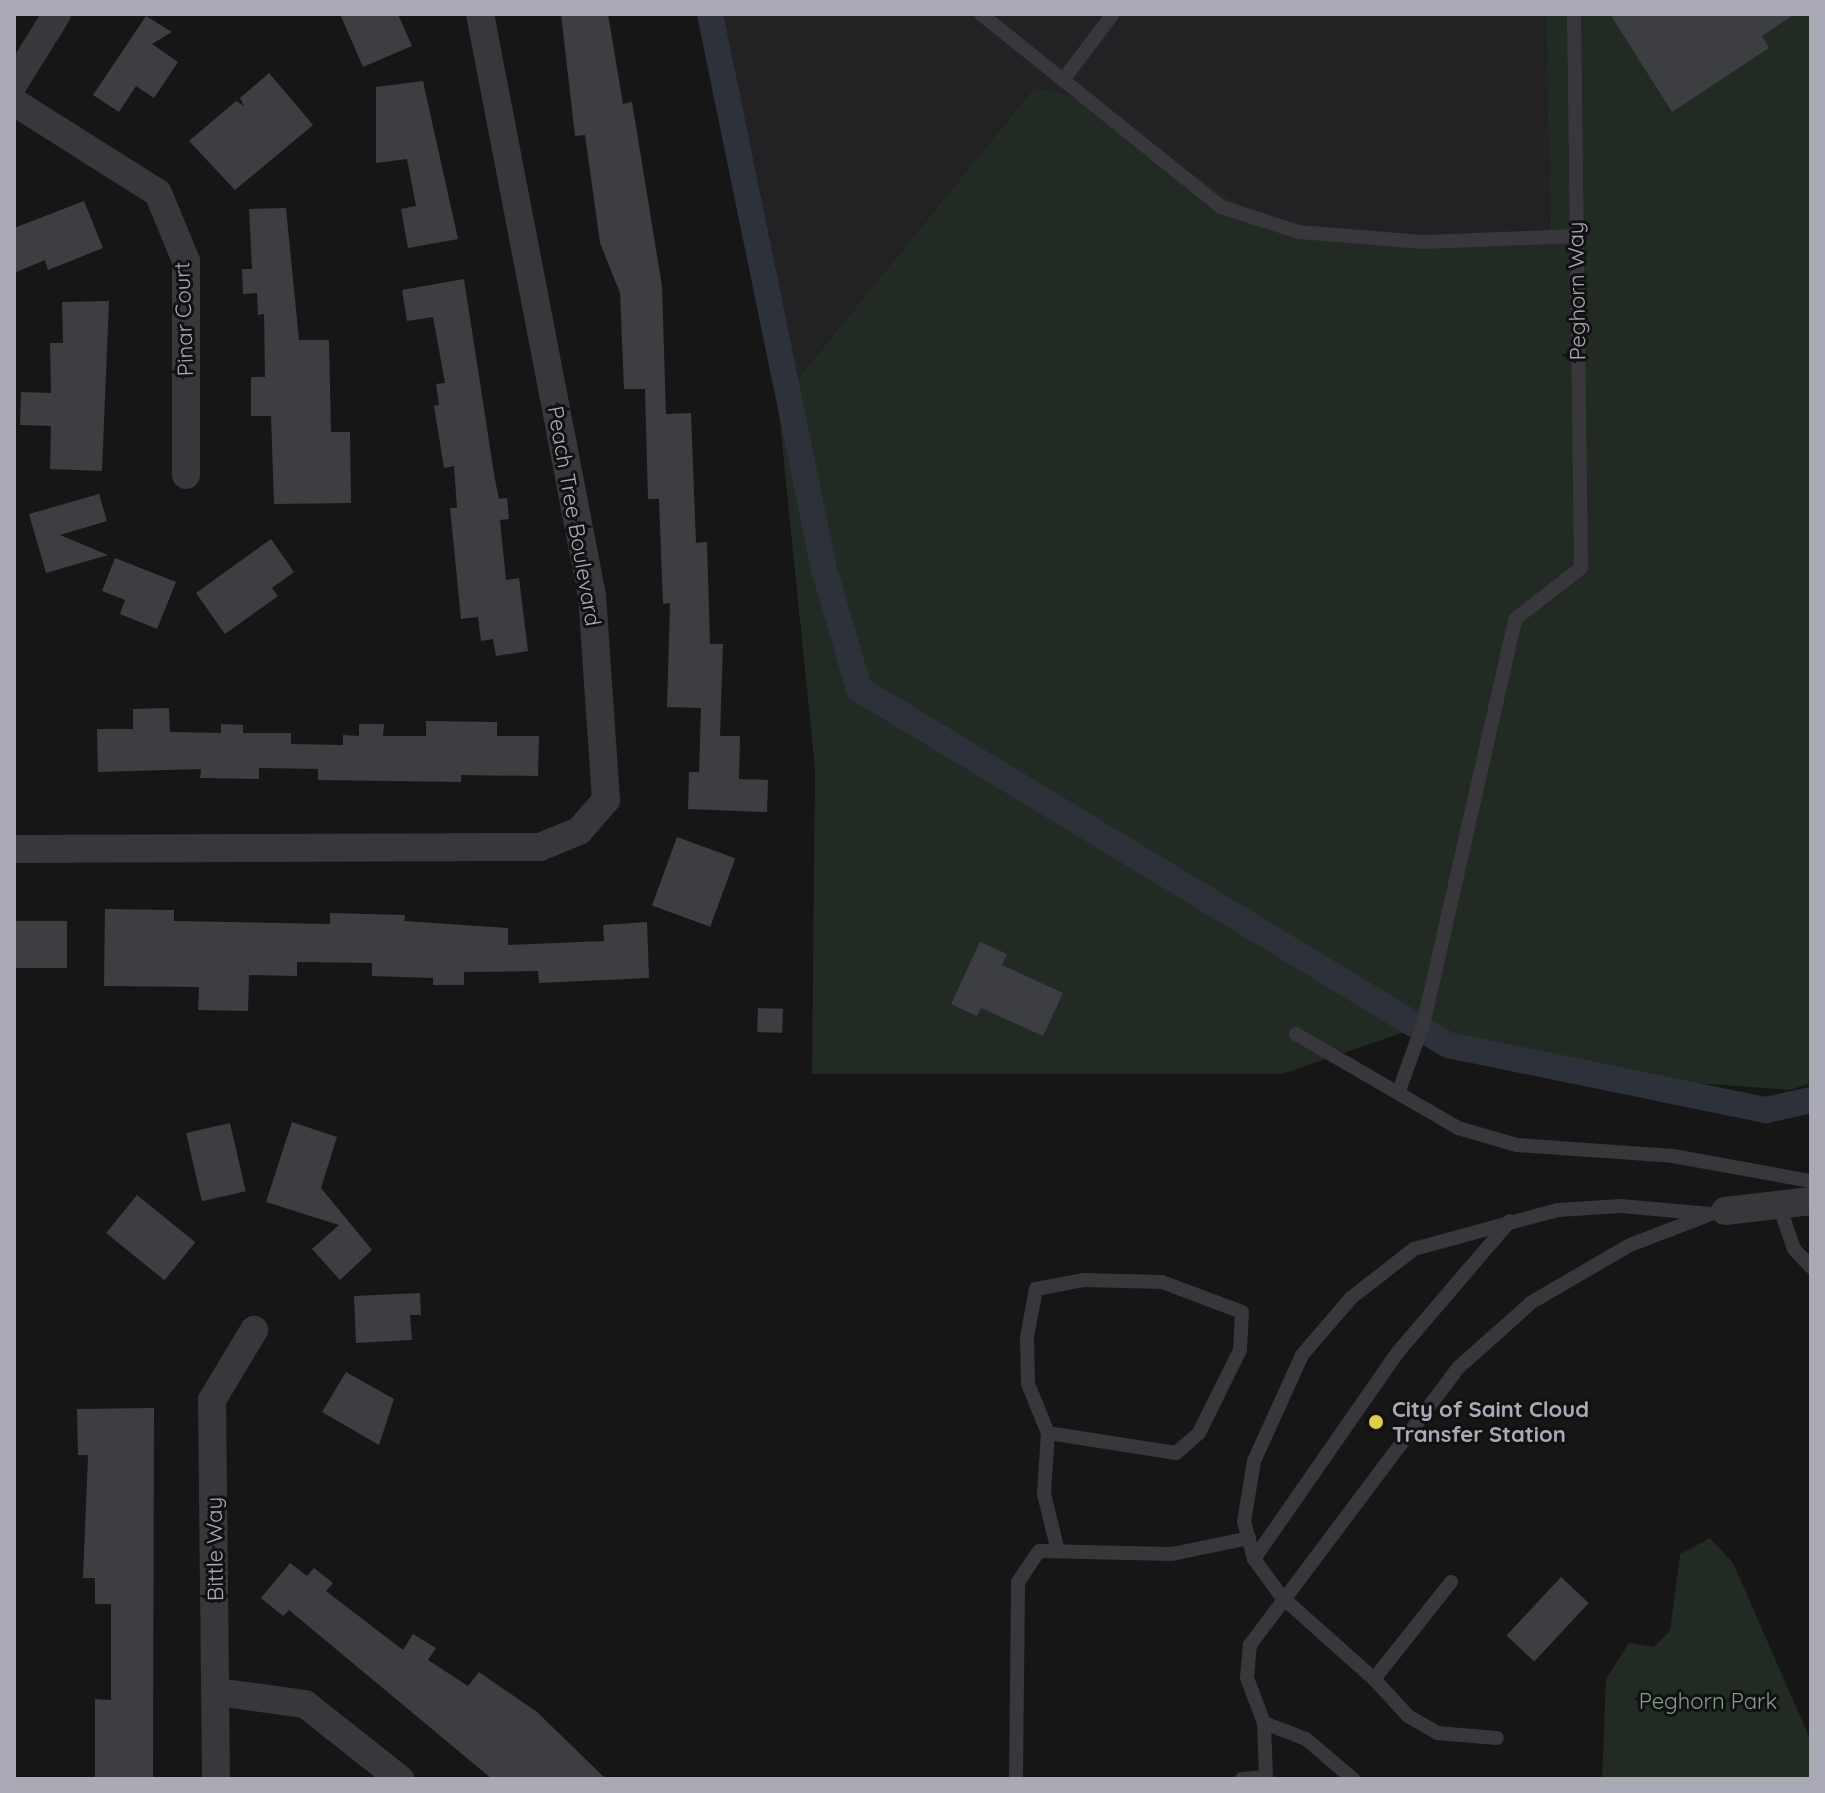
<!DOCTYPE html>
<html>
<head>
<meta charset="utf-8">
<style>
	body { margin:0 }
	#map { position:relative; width:1825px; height:1793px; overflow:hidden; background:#161617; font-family:Quicksand,sans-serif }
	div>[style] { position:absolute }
	.built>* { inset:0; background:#222224 }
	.green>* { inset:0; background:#222a24 }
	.canal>* { height:26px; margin:-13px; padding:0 13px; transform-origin:13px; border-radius:13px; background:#2d313a }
	.building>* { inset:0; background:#3d3e41; transform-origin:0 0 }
	.service>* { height:14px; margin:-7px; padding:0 7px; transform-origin:7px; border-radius:7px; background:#37373c }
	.minor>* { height:28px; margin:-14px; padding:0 14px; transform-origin:14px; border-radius:14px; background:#37373c }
	.dots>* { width:22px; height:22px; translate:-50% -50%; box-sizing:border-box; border:4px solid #111112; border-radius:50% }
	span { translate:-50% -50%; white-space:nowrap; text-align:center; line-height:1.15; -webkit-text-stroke:6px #111112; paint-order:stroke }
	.street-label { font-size:22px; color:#a9aab6 }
	.poi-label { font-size:22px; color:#a9aab6; font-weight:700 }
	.left { translate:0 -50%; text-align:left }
	.park-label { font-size:22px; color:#819f8a }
	.frame { position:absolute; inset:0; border:16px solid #a9aab6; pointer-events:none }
</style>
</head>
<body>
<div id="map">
	<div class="built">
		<div style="clip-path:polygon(704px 14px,1546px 14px,1550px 242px,1281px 233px,1034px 88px,778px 403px)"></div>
	</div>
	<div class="green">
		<div style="clip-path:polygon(1546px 14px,1811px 14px,1811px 1083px,1790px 1090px,1543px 1072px,1425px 1025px,1282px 1074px,812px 1074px,815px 769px,778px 403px,1034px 88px,1078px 97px,1281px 233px,1550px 241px)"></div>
		<div style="clip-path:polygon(1710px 1538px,1733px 1563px,1811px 1741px,1811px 1779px,1602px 1779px,1606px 1679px,1629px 1643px,1654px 1647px,1670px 1631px,1680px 1554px)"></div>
	</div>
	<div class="canal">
		<div style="left:710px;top:14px;width:567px;rotate:78.39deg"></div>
		<div style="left:824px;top:569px;width:125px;rotate:73.7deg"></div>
		<div style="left:859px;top:689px;width:688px;rotate:31.15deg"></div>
		<div style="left:1448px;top:1045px;width:325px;rotate:11.6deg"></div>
		<div style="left:1766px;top:1110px;width:46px;rotate:-12.5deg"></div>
	</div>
	<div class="building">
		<div style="clip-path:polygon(340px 14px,398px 14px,412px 46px,363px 67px)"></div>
		<div style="clip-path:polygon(561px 14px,608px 14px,623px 104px,632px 102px,662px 286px,666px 414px,691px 413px,696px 543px,707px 542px,710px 644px,723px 644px,720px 736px,740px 736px,739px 779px,768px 780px,767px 812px,688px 809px,689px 772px,699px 772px,701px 708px,667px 707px,670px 603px,663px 604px,659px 499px,648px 499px,645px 389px,624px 389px,620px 293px,600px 243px,585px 135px,575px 136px)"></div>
		<div style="clip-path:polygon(1610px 14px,1795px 14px,1762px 36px,1769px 48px,1672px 112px)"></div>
		<div style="clip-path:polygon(146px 16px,172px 32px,152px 44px,178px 62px,154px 98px,136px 86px,119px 112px,93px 95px)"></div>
		<div style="clip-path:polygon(269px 73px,313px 125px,235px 190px,189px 141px,236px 101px,244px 106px,240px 98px)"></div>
		<div style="clip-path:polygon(423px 81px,458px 239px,408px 248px,401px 209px,416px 206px,407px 159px,376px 163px,376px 87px)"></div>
		<div style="clip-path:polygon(84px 201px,103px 248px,48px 270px,45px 260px,14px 273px,14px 228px)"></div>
		<div style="clip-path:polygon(286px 208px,299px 340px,329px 340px,331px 432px,350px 432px,351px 503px,274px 504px,271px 416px,251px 416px,251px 377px,265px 377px,264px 314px,258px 315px,257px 293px,243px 294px,242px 269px,252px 269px,249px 209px)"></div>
		<div style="clip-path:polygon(464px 279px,495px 480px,499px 499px,507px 498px,509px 519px,500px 520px,506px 580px,519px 578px,528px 651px,496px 656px,493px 639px,481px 641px,478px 617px,461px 619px,450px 508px,457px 508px,454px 466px,444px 468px,434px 406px,439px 405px,436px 384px,445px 383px,433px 317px,407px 321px,402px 290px)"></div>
		<div style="clip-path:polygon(109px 301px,102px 471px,50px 469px,51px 426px,20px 425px,21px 392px,51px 393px,50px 343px,63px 343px,62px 302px)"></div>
		<div style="clip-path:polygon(99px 494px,107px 521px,60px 535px,108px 555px,46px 573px,29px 514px)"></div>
		<div style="clip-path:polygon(271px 539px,294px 572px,272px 588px,278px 596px,225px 634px,196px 593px)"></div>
		<div style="clip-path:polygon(115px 558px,176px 582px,157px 629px,120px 614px,125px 600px,102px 591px)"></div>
		<div style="clip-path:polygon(169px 708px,170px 732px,221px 733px,221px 724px,243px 725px,243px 733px,291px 733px,291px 744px,343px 745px,343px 735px,359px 736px,359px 724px,384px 724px,383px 736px,426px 736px,426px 721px,497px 722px,497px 736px,539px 736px,538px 776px,461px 775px,461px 782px,318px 780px,318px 769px,259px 768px,259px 779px,200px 778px,201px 769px,98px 772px,97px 729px,133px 729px,133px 709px)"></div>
		<div style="left:677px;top:837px;width:62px;height:73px;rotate:20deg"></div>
		<div style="clip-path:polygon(105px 909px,174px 910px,174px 921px,330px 924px,330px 913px,405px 915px,404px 921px,508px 928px,508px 945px,604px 941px,603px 925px,647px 922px,649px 978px,539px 983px,538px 971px,464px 972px,464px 985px,433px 985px,433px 978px,372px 976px,372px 963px,297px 962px,297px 976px,249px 975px,248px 1011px,198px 1010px,199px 987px,104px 986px)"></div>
		<div style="left:14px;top:921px;width:53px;height:47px"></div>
		<div style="clip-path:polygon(980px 942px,1007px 954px,1002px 965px,1063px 993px,1043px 1036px,981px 1008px,977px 1016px,951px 1004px)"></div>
		<div style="left:758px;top:1008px;width:25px;height:24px;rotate:2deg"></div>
		<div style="clip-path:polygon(292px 1122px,337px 1137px,321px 1188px,372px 1250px,340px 1280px,312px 1249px,339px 1225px,266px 1202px)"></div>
		<div style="left:230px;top:1123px;width:70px;height:45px;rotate:77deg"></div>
		<div style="left:137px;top:1195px;width:75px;height:49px;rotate:39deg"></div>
		<div style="clip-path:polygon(420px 1293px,421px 1315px,410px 1315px,412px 1340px,356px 1343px,354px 1296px)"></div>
		<div style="clip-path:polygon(346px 1372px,394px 1399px,379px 1445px,322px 1412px)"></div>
		<div style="clip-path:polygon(154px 1408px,153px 1779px,95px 1779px,95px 1699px,111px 1700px,111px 1604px,95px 1604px,95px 1578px,83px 1578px,88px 1455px,78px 1455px,77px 1409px)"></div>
		<div style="clip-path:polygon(290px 1563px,307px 1576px,314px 1568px,333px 1583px,326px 1591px,403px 1650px,413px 1634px,436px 1648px,428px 1660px,468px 1686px,479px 1672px,537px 1712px,606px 1779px,492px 1779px,289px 1610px,283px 1616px,261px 1598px)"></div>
		<div style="left:1561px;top:1577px;width:38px;height:80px;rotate:43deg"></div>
	</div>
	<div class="service">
		<div style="left:981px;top:14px;width:308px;rotate:38.8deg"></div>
		<div style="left:1221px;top:207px;width:82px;rotate:17.8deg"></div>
		<div style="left:1299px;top:232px;width:124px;rotate:4.6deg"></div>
		<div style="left:1423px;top:242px;width:154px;rotate:-2.2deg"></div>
		<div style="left:1063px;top:80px;width:83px;rotate:-52.9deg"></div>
		<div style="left:1296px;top:1034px;width:187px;rotate:30.1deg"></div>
		<div style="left:1458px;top:1128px;width:61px;rotate:16.1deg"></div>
		<div style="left:1517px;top:1145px;width:156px;rotate:4deg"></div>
		<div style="left:1673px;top:1156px;width:140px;rotate:10.3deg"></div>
		<div style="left:1399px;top:1091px;width:74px;rotate:-70.3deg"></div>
		<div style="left:1424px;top:1021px;width:412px;rotate:-77.2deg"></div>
		<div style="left:1515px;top:619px;width:83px;rotate:-37.7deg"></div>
		<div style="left:1581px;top:568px;width:554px;rotate:-90.72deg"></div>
		<div style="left:1779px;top:1205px;width:46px;rotate:71.2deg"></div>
		<div style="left:1794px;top:1249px;width:25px;rotate:47deg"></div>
		<div style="left:1048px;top:1433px;width:53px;rotate:-112.2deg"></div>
		<div style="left:1028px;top:1384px;width:47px;rotate:-91.2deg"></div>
		<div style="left:1027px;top:1337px;width:49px;rotate:-79.4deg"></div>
		<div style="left:1036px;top:1289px;width:49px;rotate:-10.6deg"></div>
		<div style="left:1084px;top:1280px;width:78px;rotate:1.5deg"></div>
		<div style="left:1162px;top:1282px;width:85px;rotate:20.6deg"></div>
		<div style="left:1242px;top:1312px;width:38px;rotate:93deg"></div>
		<div style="left:1240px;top:1350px;width:93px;rotate:116.3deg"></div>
		<div style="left:1199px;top:1433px;width:30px;rotate:139deg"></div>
		<div style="left:1176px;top:1453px;width:130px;rotate:-171.1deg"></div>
		<div style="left:1048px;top:1433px;width:61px;rotate:93.8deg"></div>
		<div style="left:1044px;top:1494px;width:59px;rotate:76.2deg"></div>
		<div style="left:1254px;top:1559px;width:252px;rotate:-55.2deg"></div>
		<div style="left:1398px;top:1352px;width:172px;rotate:-49.5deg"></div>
		<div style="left:1451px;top:1582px;width:124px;rotate:128.4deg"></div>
		<div style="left:1374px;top:1679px;width:123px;rotate:-138.3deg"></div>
		<div style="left:1282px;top:1597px;width:47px;rotate:-126.4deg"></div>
		<div style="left:1254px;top:1559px;width:38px;rotate:-105deg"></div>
		<div style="left:1244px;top:1522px;width:62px;rotate:-80.7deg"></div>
		<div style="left:1254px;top:1461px;width:116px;rotate:-65.6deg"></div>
		<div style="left:1302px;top:1355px;width:75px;rotate:-49.3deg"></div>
		<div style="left:1351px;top:1298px;width:80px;rotate:-37.9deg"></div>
		<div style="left:1414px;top:1249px;width:149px;rotate:-15.2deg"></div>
		<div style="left:1558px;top:1210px;width:63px;rotate:-3.6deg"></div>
		<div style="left:1621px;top:1206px;width:90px;rotate:5.1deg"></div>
		<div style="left:1374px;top:1679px;width:50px;rotate:47.4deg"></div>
		<div style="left:1408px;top:1716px;width:34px;rotate:30deg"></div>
		<div style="left:1437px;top:1733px;width:60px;rotate:4.8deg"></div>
		<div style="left:1264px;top:1723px;width:45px;rotate:20.9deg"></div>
		<div style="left:1306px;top:1739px;width:62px;rotate:40.4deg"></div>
		<div style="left:1016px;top:1779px;width:197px;rotate:-89.4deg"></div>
		<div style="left:1018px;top:1582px;width:37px;rotate:-56deg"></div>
		<div style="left:1039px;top:1551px;width:133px;rotate:1.3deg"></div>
		<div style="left:1172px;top:1554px;width:79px;rotate:-11.7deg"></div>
		<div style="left:1242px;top:1779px;width:24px;rotate:-5deg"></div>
		<div style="left:1266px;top:1779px;width:56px;rotate:-92deg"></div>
		<div style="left:1264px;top:1723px;width:48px;rotate:-110.7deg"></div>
		<div style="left:1247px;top:1678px;width:33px;rotate:-85deg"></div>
		<div style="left:1250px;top:1645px;width:348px;rotate:-53.1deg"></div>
		<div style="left:1459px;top:1367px;width:98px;rotate:-41.7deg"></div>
		<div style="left:1532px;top:1302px;width:113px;rotate:-30.2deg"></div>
		<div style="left:1630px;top:1245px;width:84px;rotate:-21deg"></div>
	</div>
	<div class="minor">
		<div style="left:14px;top:83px;width:81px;rotate:-58.1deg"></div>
		<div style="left:14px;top:102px;width:170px;rotate:32.3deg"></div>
		<div style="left:158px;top:193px;width:74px;rotate:67.6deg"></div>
		<div style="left:186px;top:261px;width:214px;rotate:90deg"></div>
		<div style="left:14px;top:849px;width:526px;rotate:-0.22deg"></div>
		<div style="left:540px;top:847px;width:42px;rotate:-22.3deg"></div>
		<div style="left:579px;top:831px;width:41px;rotate:-48.9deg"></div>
		<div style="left:606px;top:800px;width:204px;rotate:-93.9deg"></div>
		<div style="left:592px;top:596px;width:593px;rotate:-100.89deg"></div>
		<div style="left:1725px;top:1211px;width:87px;rotate:-6.6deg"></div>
		<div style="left:218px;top:1692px;width:88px;rotate:7.9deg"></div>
		<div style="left:305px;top:1704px;width:121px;rotate:38.3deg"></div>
		<div style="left:216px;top:1779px;width:379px;rotate:-90.6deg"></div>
		<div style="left:212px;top:1400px;width:82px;rotate:-59deg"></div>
	</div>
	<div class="dots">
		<div style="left:1376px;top:1422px;background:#e1ce43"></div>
	</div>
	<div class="street-label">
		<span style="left:1577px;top:291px;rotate:-91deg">Peghorn Way</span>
		<span style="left:184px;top:319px;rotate:-92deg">Pinar Court</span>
		<span style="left:574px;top:516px;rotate:80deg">Peach Tree Boulevard</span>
		<span style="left:215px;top:1549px;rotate:-91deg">Bittle Way</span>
	</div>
	<div class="poi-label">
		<span class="left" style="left:1392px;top:1422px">City of Saint Cloud<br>Transfer Station</span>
	</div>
	<div class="park-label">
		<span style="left:1708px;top:1702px">Peghorn Park</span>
	</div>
	<div class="frame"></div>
</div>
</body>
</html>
